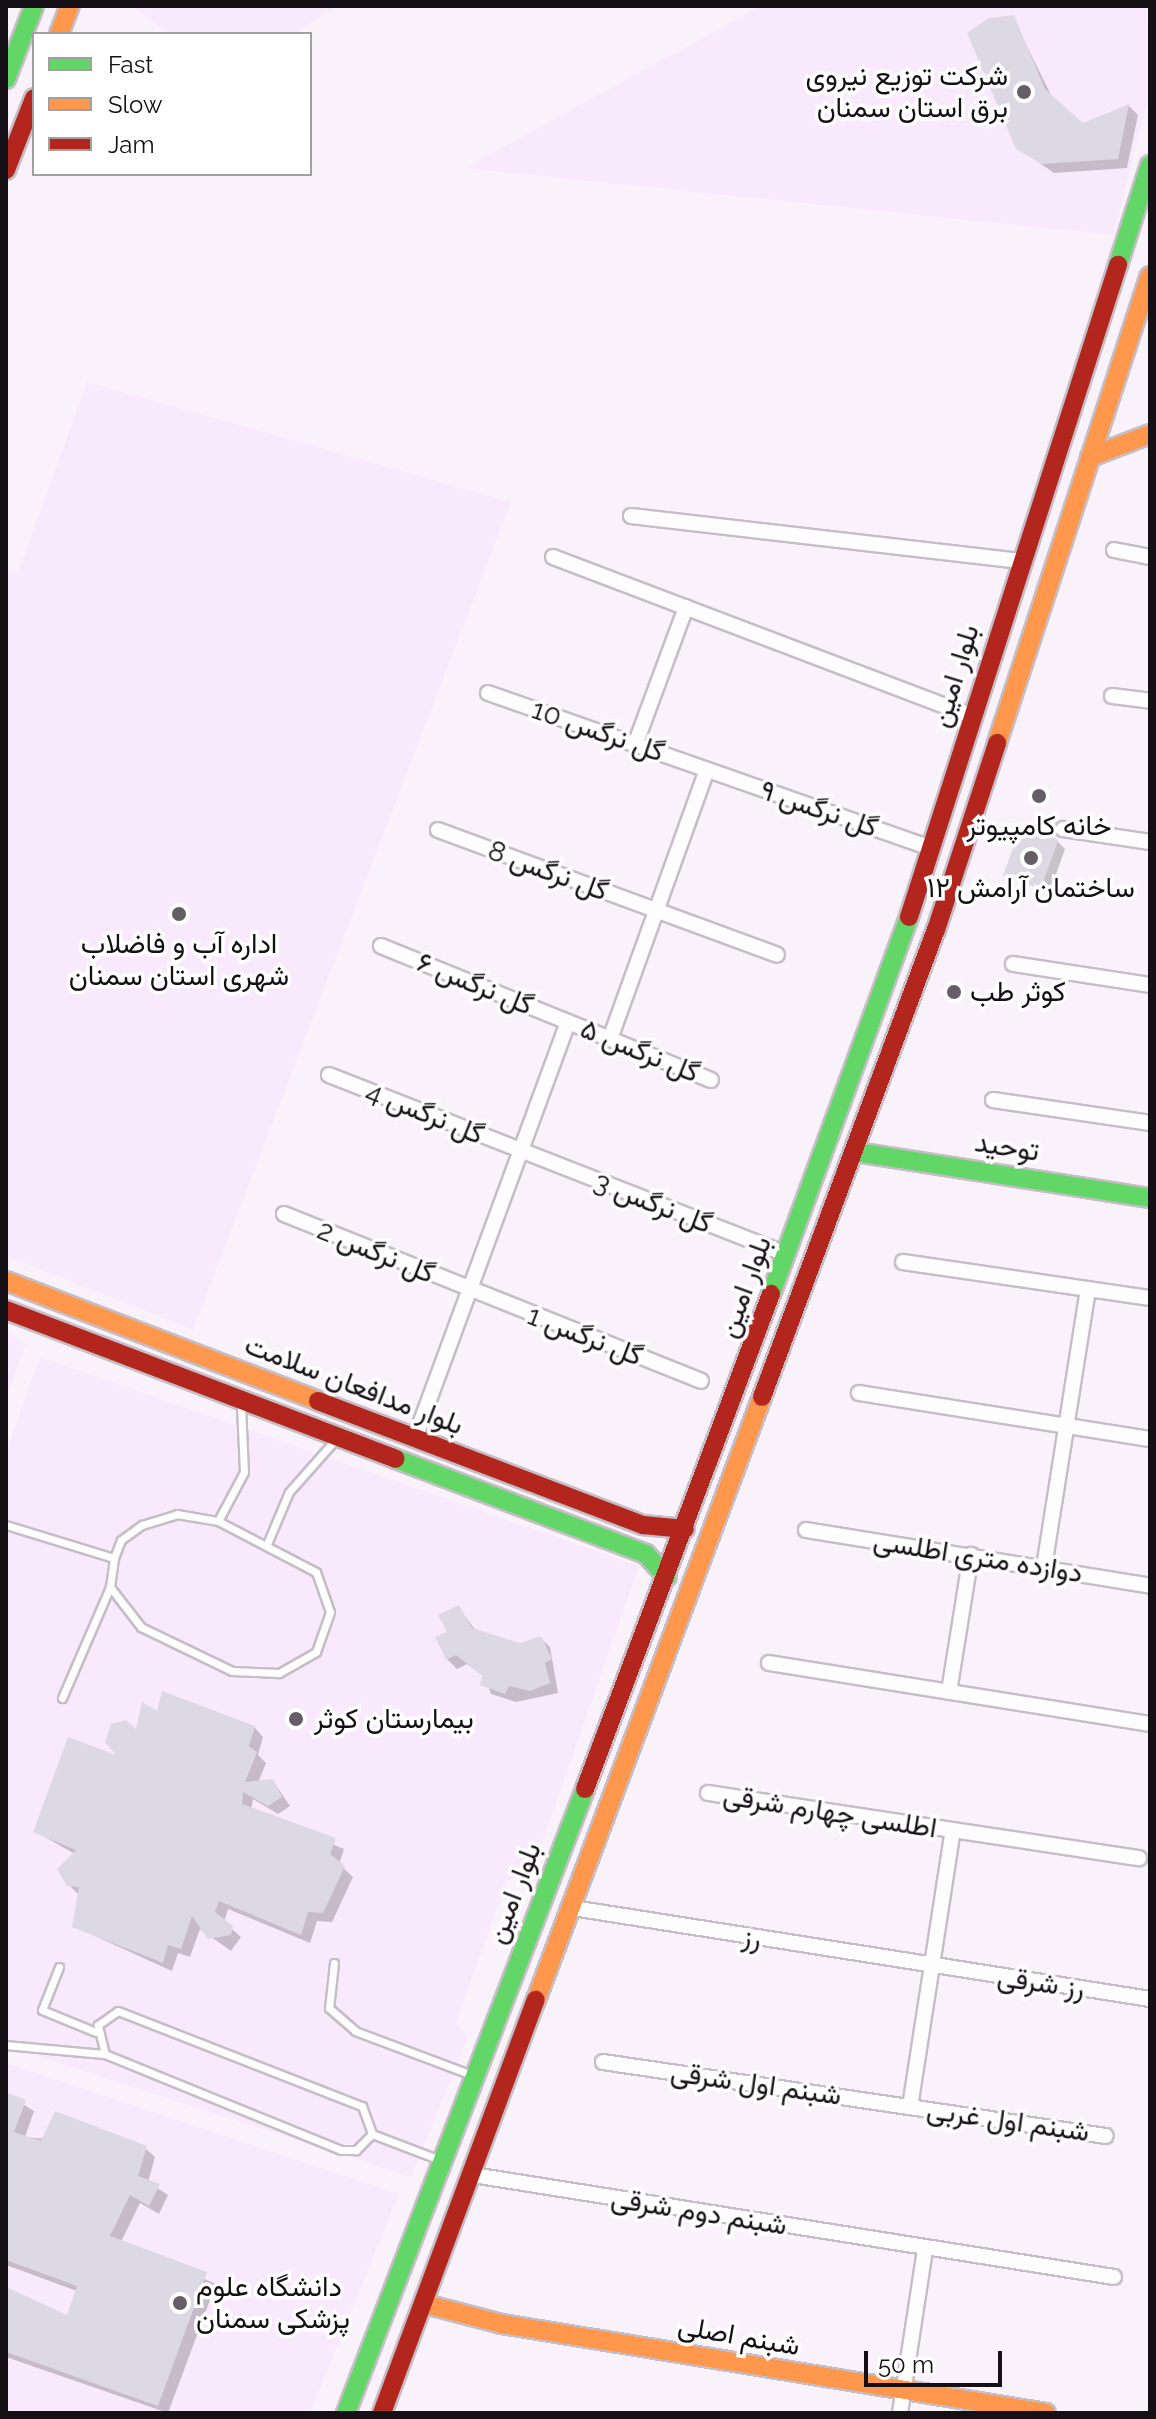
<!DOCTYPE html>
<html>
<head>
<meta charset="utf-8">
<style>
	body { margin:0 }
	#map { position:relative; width:1156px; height:2419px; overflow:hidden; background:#f9f2fa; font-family:Raleway,Vazirmatn,sans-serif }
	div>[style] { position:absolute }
	.built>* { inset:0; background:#f9e9fc }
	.shadow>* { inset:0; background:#0003 }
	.building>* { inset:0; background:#dcd9e5; transform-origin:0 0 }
	.roads { filter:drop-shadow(2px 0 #c5bec6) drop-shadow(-2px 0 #c5bec6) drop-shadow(0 2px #c5bec6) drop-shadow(0 -2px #c5bec6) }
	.lane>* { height:7px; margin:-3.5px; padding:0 3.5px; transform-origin:3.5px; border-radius:3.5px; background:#fefdfe }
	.street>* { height:14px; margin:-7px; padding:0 7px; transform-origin:7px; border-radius:7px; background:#fefdfe }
	.fast>* { height:18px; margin:-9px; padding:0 9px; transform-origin:9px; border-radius:9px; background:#63d668 }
	.slow>* { height:18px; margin:-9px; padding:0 9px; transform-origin:9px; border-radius:9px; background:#ff974d }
	.jam>* { height:18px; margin:-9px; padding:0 9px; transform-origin:9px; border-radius:9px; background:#b3261e }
	.dots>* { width:22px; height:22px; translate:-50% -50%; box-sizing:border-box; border:4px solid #fff; border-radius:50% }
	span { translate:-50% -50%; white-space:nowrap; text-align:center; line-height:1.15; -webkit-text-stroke:7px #fff; paint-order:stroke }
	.poi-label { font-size:28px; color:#150f16 }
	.right { translate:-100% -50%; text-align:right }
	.left { translate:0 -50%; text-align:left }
	.street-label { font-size:28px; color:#150f16 }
	.frame { position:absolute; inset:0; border:8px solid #150f16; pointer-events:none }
	.legend { position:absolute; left:32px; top:32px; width:280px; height:144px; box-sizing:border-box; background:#fff; border:2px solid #a19fa2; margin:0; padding:10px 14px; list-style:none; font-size:24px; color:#150f16 }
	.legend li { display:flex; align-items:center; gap:16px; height:40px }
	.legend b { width:40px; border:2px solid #a19fa2 }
	.scale { position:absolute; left:864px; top:2351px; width:138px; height:36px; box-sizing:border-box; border:4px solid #150f16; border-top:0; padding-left:10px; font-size:24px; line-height:28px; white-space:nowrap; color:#150f16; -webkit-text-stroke:6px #fff; paint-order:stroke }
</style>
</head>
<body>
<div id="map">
	<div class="built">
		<div style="clip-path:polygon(132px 6px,337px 6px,294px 34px,170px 34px)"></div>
		<div style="clip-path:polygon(761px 6px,1147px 6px,1150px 92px,1113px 235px,465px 168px)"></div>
		<div style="clip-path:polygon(87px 382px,511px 502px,193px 1330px,6px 1256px,6px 567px,18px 573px)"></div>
		<div style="clip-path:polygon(6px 1330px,26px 1344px,6px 1398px)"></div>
		<div style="clip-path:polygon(40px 1357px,639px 1566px,532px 1872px,507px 1881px,456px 2022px,468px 2038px,411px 2177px,6px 2046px,6px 1452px)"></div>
		<div style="clip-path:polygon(6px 2063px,399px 2194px,310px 2413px,6px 2413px)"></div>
	</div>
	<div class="shadow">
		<div style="clip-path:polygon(1013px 18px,1053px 99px,1083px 125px,1129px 106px,1138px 115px,1127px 168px,1054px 173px,1018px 148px)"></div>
		<div style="clip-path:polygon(1058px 842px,1065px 849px,1050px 891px,1005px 876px)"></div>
		<div style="clip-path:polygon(459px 1608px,476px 1631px,520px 1645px,540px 1638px,550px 1647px,558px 1693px,516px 1702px,491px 1694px,485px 1677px,467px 1664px,457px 1669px,447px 1659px)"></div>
		<div style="clip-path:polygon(159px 1714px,254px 1727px,263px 1737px,258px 1755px,266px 1763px,258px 1783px,273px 1781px,290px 1806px,278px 1814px,253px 1799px,251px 1810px,344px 1849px,339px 1864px,353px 1877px,332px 1922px,317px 1921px,310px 1943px,228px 1909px,224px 1922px,241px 1937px,231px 1951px,200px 1929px,190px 1957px,178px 1953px,172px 1971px,75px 1927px,79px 1895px,68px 1884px,75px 1854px,36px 1832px,122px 1759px)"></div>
		<div style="clip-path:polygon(6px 2094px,34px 2111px,25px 2137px,145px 2148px,155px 2157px,148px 2182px,168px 2195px,159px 2214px,140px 2203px,121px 2242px,216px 2284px,168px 2413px,6px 2357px,6px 2289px,68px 2318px,77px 2291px,6px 2265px)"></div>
	</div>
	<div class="building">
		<div style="clip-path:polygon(1014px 15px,1045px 89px,1083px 123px,1129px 104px,1118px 159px,1042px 164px,1016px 149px,967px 33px,989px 18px)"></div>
		<div style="left:1021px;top:826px;width:40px;height:53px;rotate:20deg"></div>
		<div style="clip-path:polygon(459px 1605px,472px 1628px,520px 1643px,541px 1636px,552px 1659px,545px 1663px,550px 1683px,530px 1691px,509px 1686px,505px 1694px,479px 1685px,483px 1676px,456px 1655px,446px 1660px,435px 1637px,447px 1632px,438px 1615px)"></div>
		<div style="clip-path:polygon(162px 1691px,255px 1726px,249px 1746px,257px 1752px,245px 1782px,273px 1779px,282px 1797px,268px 1806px,243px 1792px,242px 1804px,336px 1838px,330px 1854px,345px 1866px,323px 1913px,308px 1912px,301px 1935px,219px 1901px,215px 1912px,233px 1926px,231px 1935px,208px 1939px,192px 1916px,181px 1949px,168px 1945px,163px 1963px,72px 1927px,79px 1887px,67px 1886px,57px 1869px,76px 1850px,33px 1832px,68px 1737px,116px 1755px,105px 1742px,111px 1724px,126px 1720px,136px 1729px,142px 1702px,157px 1711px)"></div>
		<div style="clip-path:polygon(6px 2092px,26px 2100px,14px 2132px,41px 2141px,55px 2111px,147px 2146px,138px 2176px,160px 2184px,149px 2206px,130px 2195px,110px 2236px,207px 2272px,158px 2406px,6px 2352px,6px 2287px,67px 2315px,77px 2286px,6px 2260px)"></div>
	</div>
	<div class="roads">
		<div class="lane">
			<div style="left:177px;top:1514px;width:42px;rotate:9.7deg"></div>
			<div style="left:218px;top:1521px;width:110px;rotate:27.5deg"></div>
			<div style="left:316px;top:1572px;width:42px;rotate:70.7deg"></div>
			<div style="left:330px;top:1612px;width:42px;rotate:109.3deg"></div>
			<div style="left:316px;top:1652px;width:43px;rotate:150.4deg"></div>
			<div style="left:279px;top:1673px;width:47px;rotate:-177.6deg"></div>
			<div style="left:232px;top:1671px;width:101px;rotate:-154.2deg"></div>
			<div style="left:141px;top:1627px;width:51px;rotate:-127.8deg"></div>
			<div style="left:110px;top:1587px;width:29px;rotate:-82deg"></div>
			<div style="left:114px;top:1558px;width:19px;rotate:-69deg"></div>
			<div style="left:121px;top:1540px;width:26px;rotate:-36deg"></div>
			<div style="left:142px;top:1525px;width:37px;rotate:-17deg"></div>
			<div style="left:218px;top:1521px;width:55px;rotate:-62deg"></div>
			<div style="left:244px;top:1472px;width:67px;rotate:-92.6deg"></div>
			<div style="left:6px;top:1525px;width:113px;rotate:17deg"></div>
			<div style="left:267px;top:1544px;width:56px;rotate:-67.1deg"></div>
			<div style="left:289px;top:1492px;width:69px;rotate:-48.5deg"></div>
			<div style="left:62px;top:1698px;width:121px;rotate:-66.6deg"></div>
			<div style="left:334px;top:1963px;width:45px;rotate:96.3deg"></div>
			<div style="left:329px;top:2008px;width:35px;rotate:41deg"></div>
			<div style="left:355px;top:2031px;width:125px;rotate:20.6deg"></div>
			<div style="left:59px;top:1967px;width:46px;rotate:111.6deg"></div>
			<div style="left:42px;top:2010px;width:58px;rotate:22.2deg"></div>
			<div style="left:118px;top:2011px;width:262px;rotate:21.3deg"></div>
			<div style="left:362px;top:2106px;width:30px;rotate:70deg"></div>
			<div style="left:372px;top:2134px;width:23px;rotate:135deg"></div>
			<div style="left:356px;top:2150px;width:15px;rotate:180deg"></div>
			<div style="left:341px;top:2150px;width:255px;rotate:-157.9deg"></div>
			<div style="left:105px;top:2054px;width:30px;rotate:-104deg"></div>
			<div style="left:98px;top:2025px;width:24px;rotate:-35deg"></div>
			<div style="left:6px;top:2045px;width:97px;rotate:5.3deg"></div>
			<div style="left:372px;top:2134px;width:73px;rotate:20.9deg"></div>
		</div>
		<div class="street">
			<div style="left:631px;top:516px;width:392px;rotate:6.6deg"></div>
			<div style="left:1114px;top:550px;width:37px;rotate:11deg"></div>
			<div style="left:553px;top:557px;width:448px;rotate:20.8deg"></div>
			<div style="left:488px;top:693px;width:468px;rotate:19.3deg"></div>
			<div style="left:1112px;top:696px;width:38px;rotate:7deg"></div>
			<div style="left:635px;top:745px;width:147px;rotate:-69.7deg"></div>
			<div style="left:1063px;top:829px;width:88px;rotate:8.5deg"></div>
			<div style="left:438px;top:830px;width:361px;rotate:20.2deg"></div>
			<div style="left:381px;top:946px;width:356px;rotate:22.1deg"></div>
			<div style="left:1013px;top:964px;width:139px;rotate:8.7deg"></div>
			<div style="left:610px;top:1039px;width:286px;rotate:-70.2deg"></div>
			<div style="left:329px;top:1075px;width:491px;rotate:21.4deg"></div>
			<div style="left:993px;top:1100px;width:159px;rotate:8.3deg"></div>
			<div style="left:284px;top:1214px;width:449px;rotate:21.8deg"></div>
			<div style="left:903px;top:1262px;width:250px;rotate:8.3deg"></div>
			<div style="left:859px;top:1393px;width:295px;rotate:9deg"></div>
			<div style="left:415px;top:1438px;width:443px;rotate:-69.8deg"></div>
			<div style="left:806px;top:1530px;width:349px;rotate:9.2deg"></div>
			<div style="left:1044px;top:1567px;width:281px;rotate:-81deg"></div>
			<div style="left:769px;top:1663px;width:386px;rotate:9.1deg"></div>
			<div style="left:949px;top:1692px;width:139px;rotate:-80.9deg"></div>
			<div style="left:708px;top:1793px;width:436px;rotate:8.6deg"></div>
			<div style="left:573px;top:1908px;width:584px;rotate:8.96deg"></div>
			<div style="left:603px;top:2062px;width:508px;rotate:8.37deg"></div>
			<div style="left:910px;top:2107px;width:280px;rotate:-81.2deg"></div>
			<div style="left:473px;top:2175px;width:649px;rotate:9.04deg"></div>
			<div style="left:900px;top:2413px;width:166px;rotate:-81.3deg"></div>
		</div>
		<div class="fast">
			<div style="left:6px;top:79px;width:78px;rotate:-69deg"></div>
			<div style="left:1118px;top:265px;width:105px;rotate:-72.3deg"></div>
			<div style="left:856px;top:1152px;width:298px;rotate:8.9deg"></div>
			<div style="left:771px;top:1294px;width:401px;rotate:-69.9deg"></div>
			<div style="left:396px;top:1459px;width:267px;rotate:20.8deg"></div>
			<div style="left:646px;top:1554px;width:31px;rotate:48deg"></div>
			<div style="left:346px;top:2413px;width:668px;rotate:-69.04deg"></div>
		</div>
		<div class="slow">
			<div style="left:59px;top:34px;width:30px;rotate:-69deg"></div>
			<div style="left:1090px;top:457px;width:64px;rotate:-21deg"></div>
			<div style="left:997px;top:743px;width:491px;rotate:-71.9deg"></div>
			<div style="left:6px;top:1281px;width:334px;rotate:21deg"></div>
			<div style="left:536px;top:2000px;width:644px;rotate:-69.45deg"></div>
			<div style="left:425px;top:2304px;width:80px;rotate:14.6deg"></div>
			<div style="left:502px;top:2324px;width:551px;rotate:9.29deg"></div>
		</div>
		<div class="jam">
			<div style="left:6px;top:170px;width:77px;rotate:-68.7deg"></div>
			<div style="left:909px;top:917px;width:685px;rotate:-72.23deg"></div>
			<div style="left:6px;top:1310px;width:417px;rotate:20.9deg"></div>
			<div style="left:762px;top:1397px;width:498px;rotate:-69.6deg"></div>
			<div style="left:936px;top:930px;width:197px;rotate:-71.9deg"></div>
			<div style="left:318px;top:1401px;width:348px;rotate:20.9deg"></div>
			<div style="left:643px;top:1525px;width:42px;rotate:5.4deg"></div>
			<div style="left:585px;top:1789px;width:529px;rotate:-69.41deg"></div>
			<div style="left:382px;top:2413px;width:441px;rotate:-69.6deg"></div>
		</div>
	</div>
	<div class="dots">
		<div style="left:1024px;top:92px;background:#655e66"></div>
		<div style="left:1039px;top:796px;background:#655e66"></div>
		<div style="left:1031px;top:858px;background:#655e66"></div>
		<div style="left:179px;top:914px;background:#655e66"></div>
		<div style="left:954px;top:992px;background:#655e66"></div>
		<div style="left:296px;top:1719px;background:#655e66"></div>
		<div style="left:180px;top:2303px;background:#655e66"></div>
	</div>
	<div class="poi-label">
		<span class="right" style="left:1008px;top:92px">شرکت توزیع نیروی<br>برق استان سمنان</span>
		<span style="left:1039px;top:826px">خانه کامپیوتر</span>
		<span style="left:1031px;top:888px">ساختمان آرامش ۱۲</span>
		<span style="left:179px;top:960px">اداره آب و فاضلاب<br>شهری استان سمنان</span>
		<span class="left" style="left:970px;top:992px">کوثر طب</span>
		<span class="left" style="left:314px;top:1719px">بیمارستان کوثر</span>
		<span class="left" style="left:196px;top:2303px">دانشگاه علوم<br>پزشکی سمنان</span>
	</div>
	<div class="street-label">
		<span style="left:955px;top:676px;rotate:-73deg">بلوار امین</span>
		<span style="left:598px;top:731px;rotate:19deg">گل نرگس 10</span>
		<span style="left:819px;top:809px;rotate:19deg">گل نرگس ۹</span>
		<span style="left:548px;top:871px;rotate:20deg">گل نرگس 8</span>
		<span style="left:475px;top:984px;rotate:22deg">گل نرگس ۶</span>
		<span style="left:640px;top:1051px;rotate:22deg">گل نرگس ۵</span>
		<span style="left:425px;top:1113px;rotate:22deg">گل نرگس 4</span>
		<span style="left:1007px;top:1147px;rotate:9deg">توحید</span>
		<span style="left:653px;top:1203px;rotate:21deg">گل نرگس 3</span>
		<span style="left:376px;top:1252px;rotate:22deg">گل نرگس 2</span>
		<span style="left:745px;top:1287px;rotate:-70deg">بلوار امین</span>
		<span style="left:585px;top:1336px;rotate:21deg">گل نرگس 1</span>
		<span style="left:354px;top:1385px;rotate:21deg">بلوار مدافعان سلامت</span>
		<span style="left:978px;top:1557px;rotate:9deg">دوازده متری اطلسی</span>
		<span style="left:830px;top:1812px;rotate:9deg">اطلسی چهارم شرقی</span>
		<span style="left:514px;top:1893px;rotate:-69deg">بلوار امین</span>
		<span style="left:752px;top:1938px;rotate:10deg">رز</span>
		<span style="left:1041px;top:1983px;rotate:8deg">رز شرقی</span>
		<span style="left:756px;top:2084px;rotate:8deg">شبنم اول شرقی</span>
		<span style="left:1008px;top:2121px;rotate:8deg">شبنم اول غربی</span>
		<span style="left:699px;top:2212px;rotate:9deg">شبنم دوم شرقی</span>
		<span style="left:739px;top:2336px;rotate:10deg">شبنم اصلی</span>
	</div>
	<div class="frame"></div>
	<ul class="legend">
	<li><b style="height:10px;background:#63d668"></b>Fast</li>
	<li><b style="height:10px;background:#ff974d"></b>Slow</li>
	<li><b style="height:10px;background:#b3261e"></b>Jam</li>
	</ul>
	<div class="scale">50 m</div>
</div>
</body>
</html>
